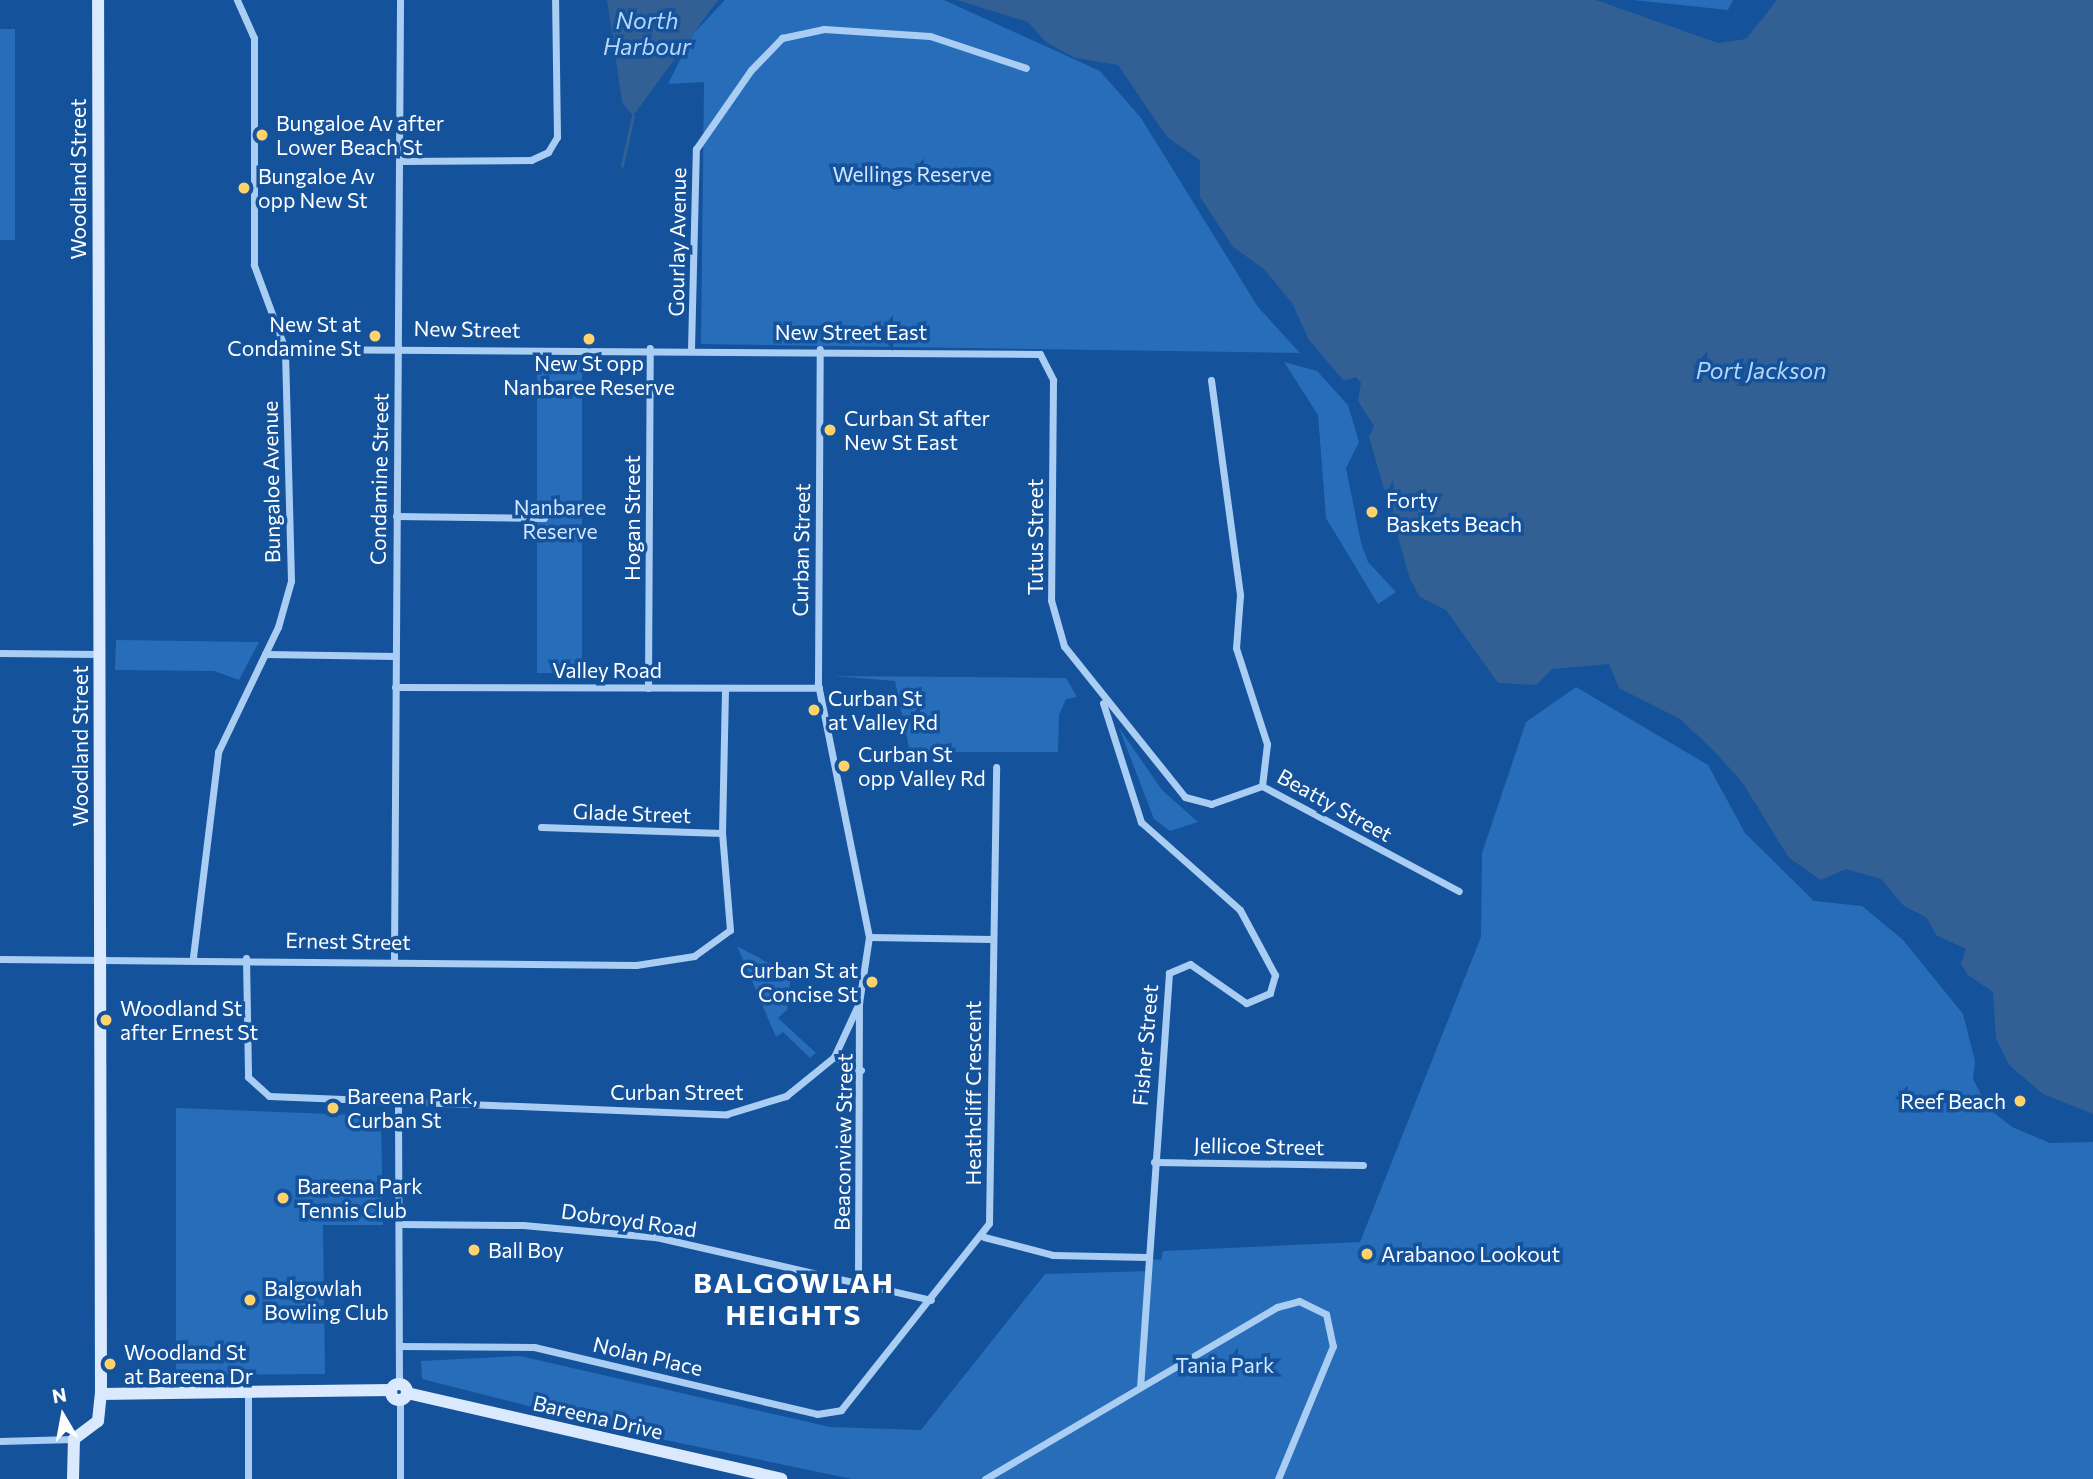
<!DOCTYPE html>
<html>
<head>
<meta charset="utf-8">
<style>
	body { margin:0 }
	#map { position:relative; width:2093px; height:1479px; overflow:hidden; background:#14529c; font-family:Commissioner,sans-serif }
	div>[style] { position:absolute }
	.green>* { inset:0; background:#286dba; transform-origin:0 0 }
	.water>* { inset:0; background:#325f94 }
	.stream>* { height:2.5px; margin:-1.25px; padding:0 1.25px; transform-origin:1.25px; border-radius:1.25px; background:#325f94 }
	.street>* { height:7px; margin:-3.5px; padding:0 3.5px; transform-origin:3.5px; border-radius:3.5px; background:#aacdf3 }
	.secondary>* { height:12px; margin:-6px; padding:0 6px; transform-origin:6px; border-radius:6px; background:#dae9fd }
	.secondary>.ring { margin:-6px; padding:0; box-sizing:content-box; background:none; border:12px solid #dae9fd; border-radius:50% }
	.dots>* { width:19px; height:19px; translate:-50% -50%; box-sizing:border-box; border:4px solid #14529c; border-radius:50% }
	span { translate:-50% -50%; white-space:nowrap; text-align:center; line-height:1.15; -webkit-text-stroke:7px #14529c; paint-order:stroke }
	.poi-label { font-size:21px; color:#fff }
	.left { translate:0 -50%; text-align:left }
	.right { translate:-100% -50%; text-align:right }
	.park-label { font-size:21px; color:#d2e7fd }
	.street-label { font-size:21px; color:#fff }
	.water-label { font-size:23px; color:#b7d7f9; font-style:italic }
	.district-label { font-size:28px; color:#fff; font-weight:700; letter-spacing:2px }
	.north { position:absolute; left:28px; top:1381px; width:70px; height:70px; -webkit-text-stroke:5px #14529c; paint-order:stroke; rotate:350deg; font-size:19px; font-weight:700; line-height:28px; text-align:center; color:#fff }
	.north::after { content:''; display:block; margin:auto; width:24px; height:32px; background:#fff; clip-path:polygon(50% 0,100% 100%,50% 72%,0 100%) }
</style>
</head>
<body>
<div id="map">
	<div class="green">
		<div style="clip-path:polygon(725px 0,944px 0,1100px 71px,1141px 118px,1258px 307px,1300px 353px,701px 344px,704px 82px,668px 84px,693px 34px)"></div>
		<div style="clip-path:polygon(1633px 0,1733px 0,1728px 10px)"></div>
		<div style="left:0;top:29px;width:15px;height:211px"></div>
		<div style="clip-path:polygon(1284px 362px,1317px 371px,1348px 405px,1359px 442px,1346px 468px,1361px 543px,1368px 562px,1396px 592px,1378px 604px,1326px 518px,1318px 415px)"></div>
		<div style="left:537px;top:364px;width:45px;height:309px"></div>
		<div style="clip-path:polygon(116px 640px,259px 642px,239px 680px,214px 671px,115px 670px)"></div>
		<div style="clip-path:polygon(833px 676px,1066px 678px,1077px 697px,1066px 699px,1059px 715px,1058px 752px,910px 752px,895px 681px)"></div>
		<div style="clip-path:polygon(1576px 687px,1708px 765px,1745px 833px,1814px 901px,1862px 906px,1903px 940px,1963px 1014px,1975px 1061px,1973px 1079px,1988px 1108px,2012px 1127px,2050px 1143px,2093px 1142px,2093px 1479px,852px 1479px,651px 1437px,422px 1379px,421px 1361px,520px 1356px,830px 1427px,921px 1430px,1045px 1274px,1151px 1271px,1152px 1259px,1161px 1260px,1163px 1251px,1360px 1242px,1481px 937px,1482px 853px,1526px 722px)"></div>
		<div style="clip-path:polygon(1119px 728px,1162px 790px,1198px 822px,1170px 831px,1154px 819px)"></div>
		<div style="clip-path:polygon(737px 946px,791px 975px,787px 1010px,778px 1018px,816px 1053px,810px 1058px,783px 1032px,776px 1037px)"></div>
		<div style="clip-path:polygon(176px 1108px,381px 1116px,383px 1225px,323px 1225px,325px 1374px,176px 1375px)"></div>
	</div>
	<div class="water">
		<div style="clip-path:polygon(607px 0,718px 0,633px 116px,622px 102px)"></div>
		<div style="clip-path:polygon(957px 0,1596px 0,1718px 43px,1746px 39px,1777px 0,2093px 0,2093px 1114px,2043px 1094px,2009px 1065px,1996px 1039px,1993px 992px,1968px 975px,1961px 964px,1966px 949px,1936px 935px,1927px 918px,1903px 905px,1881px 879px,1846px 869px,1821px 880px,1789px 858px,1742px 782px,1714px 751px,1680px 719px,1619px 688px,1609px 664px,1552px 669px,1536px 685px,1498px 683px,1446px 610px,1420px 597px,1410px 579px,1369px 437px,1374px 426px,1358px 401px,1361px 383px,1356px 377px,1344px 381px,1309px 340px,1292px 303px,1264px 269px,1233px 247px,1200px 197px,1200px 160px,1167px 137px,1118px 65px,1075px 58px,1046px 42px,1028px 22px)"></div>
	</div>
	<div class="stream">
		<div style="left:622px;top:166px;width:51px;rotate:-77.6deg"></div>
	</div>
	<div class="street">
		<div style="left:400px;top:161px;width:131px;rotate:-0.4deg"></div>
		<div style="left:531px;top:160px;width:19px;rotate:-25deg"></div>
		<div style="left:548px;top:152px;width:17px;rotate:-59deg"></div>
		<div style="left:557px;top:137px;width:137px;rotate:-90.8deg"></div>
		<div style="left:285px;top:349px;width:755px;rotate:0.38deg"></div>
		<div style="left:1040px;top:354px;width:29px;rotate:63deg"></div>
		<div style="left:1053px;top:380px;width:220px;rotate:90.5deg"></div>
		<div style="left:1051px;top:600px;width:48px;rotate:74.2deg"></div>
		<div style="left:1064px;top:646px;width:193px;rotate:51.3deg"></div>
		<div style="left:1185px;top:797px;width:27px;rotate:15deg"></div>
		<div style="left:1211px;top:804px;width:54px;rotate:-19.4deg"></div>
		<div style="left:691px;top:349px;width:200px;rotate:-88.6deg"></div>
		<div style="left:696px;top:149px;width:96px;rotate:-55.2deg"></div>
		<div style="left:751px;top:70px;width:45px;rotate:-45.9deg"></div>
		<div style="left:782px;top:38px;width:43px;rotate:-12.1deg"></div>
		<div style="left:824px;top:29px;width:106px;rotate:3.8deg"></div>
		<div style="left:930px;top:36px;width:101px;rotate:18.4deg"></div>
		<div style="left:1211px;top:380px;width:217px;rotate:82.3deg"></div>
		<div style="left:1240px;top:595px;width:53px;rotate:94.3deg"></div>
		<div style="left:1236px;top:648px;width:101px;rotate:72.1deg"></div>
		<div style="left:1267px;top:744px;width:42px;rotate:96.8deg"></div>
		<div style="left:1262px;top:786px;width:223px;rotate:28.1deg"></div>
		<div style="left:396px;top:516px;width:148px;rotate:0.8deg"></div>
		<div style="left:0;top:653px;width:99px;rotate:0.6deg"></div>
		<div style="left:265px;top:654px;width:130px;rotate:0.9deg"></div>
		<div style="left:395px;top:687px;width:424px;rotate:0.1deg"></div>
		<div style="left:648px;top:688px;width:340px;rotate:-89.7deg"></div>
		<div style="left:1103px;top:703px;width:125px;rotate:72.3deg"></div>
		<div style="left:1141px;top:822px;width:132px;rotate:41.6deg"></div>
		<div style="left:1240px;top:910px;width:74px;rotate:61.7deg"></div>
		<div style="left:1275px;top:975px;width:19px;rotate:106deg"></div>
		<div style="left:1270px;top:993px;width:26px;rotate:157deg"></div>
		<div style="left:1246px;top:1003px;width:68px;rotate:-145.1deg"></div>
		<div style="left:1190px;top:964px;width:23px;rotate:157deg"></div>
		<div style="left:1169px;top:973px;width:415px;rotate:94deg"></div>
		<div style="left:541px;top:827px;width:181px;rotate:1.9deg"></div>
		<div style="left:869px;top:937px;width:123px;rotate:0.9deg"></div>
		<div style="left:193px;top:957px;width:207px;rotate:-83deg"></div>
		<div style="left:218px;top:752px;width:139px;rotate:-64.4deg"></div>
		<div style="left:278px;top:627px;width:48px;rotate:-74.2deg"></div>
		<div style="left:291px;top:581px;width:232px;rotate:-91.5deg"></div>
		<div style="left:285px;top:349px;width:90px;rotate:-110.3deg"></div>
		<div style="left:254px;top:265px;width:227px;rotate:-90deg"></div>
		<div style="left:254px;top:38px;width:42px;rotate:-114.1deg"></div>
		<div style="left:246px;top:958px;width:119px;rotate:89deg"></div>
		<div style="left:248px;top:1077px;width:28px;rotate:42deg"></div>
		<div style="left:269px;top:1096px;width:458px;rotate:2.3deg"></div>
		<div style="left:727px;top:1114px;width:62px;rotate:-17deg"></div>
		<div style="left:786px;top:1096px;width:62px;rotate:-39.1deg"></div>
		<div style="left:834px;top:1057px;width:60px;rotate:-65.2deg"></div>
		<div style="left:859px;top:1003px;width:67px;rotate:-81.4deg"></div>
		<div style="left:869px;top:937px;width:259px;rotate:-101.4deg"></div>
		<div style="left:818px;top:683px;width:334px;rotate:-89.7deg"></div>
		<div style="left:0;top:959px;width:636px;rotate:0.54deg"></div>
		<div style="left:636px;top:965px;width:59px;rotate:-8.8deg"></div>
		<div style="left:694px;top:956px;width:44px;rotate:-35.8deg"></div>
		<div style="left:730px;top:930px;width:97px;rotate:-94.7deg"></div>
		<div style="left:722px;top:833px;width:144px;rotate:-88.8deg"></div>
		<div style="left:394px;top:959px;width:959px;rotate:-89.64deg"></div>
		<div style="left:834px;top:1057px;width:30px;rotate:26deg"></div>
		<div style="left:398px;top:1101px;width:283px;rotate:89.8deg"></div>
		<div style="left:1154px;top:1162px;width:209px;rotate:0.8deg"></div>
		<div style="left:400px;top:1224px;width:123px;rotate:0.5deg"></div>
		<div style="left:523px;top:1225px;width:134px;rotate:5.2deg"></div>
		<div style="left:656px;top:1237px;width:282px;rotate:12.9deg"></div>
		<div style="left:984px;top:1237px;width:71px;rotate:14.6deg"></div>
		<div style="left:1053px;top:1255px;width:94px;rotate:1.2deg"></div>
		<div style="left:858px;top:1283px;width:279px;rotate:-89.8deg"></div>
		<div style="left:399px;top:1346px;width:135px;rotate:0.4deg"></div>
		<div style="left:534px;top:1347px;width:291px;rotate:13.3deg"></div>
		<div style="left:817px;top:1414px;width:24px;rotate:-9deg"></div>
		<div style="left:841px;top:1410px;width:238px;rotate:-51.6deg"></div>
		<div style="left:989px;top:1223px;width:456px;rotate:-89.1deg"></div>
		<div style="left:248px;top:1391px;width:88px;rotate:90deg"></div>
		<div style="left:400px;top:1399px;width:80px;rotate:90deg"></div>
		<div style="left:0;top:1441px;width:74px;rotate:-1.5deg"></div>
		<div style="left:985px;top:1479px;width:339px;rotate:-30.5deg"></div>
		<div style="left:1277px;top:1307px;width:23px;rotate:-15deg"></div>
		<div style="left:1299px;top:1301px;width:30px;rotate:26deg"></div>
		<div style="left:1326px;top:1314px;width:33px;rotate:78deg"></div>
		<div style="left:1333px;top:1346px;width:144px;rotate:112.5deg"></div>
	</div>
	<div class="secondary">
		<div class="ring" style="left:391px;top:1384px;width:4px;height:4px"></div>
		<div style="left:407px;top:1393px;width:384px;rotate:12.9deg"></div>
		<div style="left:101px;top:1394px;width:290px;rotate:-0.8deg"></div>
		<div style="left:73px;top:1479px;width:40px;rotate:-88.6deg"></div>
		<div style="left:74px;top:1439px;width:30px;rotate:-37deg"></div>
		<div style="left:98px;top:1421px;width:27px;rotate:-84deg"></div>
		<div style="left:101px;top:1394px;width:1394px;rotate:-90.12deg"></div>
	</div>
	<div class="dots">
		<div style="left:262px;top:135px;background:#ffd26c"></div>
		<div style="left:244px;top:188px;background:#ffd26c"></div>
		<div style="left:375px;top:336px;background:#ffd26c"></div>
		<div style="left:589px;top:339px;background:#ffd26c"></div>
		<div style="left:830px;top:430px;background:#ffd26c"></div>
		<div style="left:1372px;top:512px;background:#ffd26c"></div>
		<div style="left:814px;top:710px;background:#ffd26c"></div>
		<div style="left:844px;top:766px;background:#ffd26c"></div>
		<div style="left:872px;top:982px;background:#ffd26c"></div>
		<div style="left:106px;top:1020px;background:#ffd26c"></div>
		<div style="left:2020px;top:1101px;background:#ffd26c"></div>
		<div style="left:333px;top:1108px;background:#ffd26c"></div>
		<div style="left:283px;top:1198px;background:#ffd26c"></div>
		<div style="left:474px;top:1250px;background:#ffd26c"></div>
		<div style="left:1367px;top:1254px;background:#ffd26c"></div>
		<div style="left:250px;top:1300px;background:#ffd26c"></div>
		<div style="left:110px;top:1364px;background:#ffd26c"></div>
	</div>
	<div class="poi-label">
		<span class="left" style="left:276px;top:135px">Bungaloe Av after<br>Lower Beach St</span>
		<span class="left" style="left:258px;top:188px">Bungaloe Av<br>opp New St</span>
		<span class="right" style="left:361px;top:336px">New St at<br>Condamine St</span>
		<span style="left:589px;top:375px">New St opp<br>Nanbaree Reserve</span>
		<span class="left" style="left:844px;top:430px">Curban St after<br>New St East</span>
		<span class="left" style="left:1386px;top:512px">Forty<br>Baskets Beach</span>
		<span class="left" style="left:828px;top:710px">Curban St<br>at Valley Rd</span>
		<span class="left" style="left:858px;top:766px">Curban St<br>opp Valley Rd</span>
		<span class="right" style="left:858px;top:982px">Curban St at<br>Concise St</span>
		<span class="left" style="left:120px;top:1020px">Woodland St<br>after Ernest St</span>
		<span class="left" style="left:347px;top:1108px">Bareena Park,<br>Curban St</span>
		<span class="right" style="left:2006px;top:1101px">Reef Beach</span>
		<span class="left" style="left:297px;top:1198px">Bareena Park<br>Tennis Club</span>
		<span class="left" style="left:488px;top:1250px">Ball Boy</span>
		<span class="left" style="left:1381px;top:1254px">Arabanoo Lookout</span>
		<span class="left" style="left:264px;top:1300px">Balgowlah<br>Bowling Club</span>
		<span class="left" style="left:124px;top:1364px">Woodland St<br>at Bareena Dr</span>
	</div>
	<div class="park-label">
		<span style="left:912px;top:174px">Wellings Reserve</span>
		<span style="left:560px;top:519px">Nanbaree<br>Reserve</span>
		<span style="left:1225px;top:1365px">Tania Park</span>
	</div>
	<div class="street-label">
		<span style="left:78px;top:179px;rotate:-90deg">Woodland Street</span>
		<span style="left:677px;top:242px;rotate:-89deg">Gourlay Avenue</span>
		<span style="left:467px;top:329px;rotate:1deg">New Street</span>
		<span style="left:851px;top:332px">New Street East</span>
		<span style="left:379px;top:479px;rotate:-89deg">Condamine Street</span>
		<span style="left:271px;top:482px;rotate:-91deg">Bungaloe Avenue</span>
		<span style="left:632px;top:518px;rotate:-90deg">Hogan Street</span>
		<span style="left:1035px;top:537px;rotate:-90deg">Tutus Street</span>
		<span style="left:801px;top:550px;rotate:-89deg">Curban Street</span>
		<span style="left:607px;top:670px">Valley Road</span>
		<span style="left:80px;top:746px;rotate:-90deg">Woodland Street</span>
		<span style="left:1335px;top:805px;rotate:29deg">Beatty Street</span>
		<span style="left:632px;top:813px;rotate:2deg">Glade Street</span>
		<span style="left:348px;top:941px;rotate:1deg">Ernest Street</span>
		<span style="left:1145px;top:1045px;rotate:-85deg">Fisher Street</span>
		<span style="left:677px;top:1092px">Curban Street</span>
		<span style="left:973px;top:1093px;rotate:-90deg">Heathcliff Crescent</span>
		<span style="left:843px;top:1142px;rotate:-89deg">Beaconview Street</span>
		<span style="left:1259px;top:1146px;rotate:1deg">Jellicoe Street</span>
		<span style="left:629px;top:1220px;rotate:8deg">Dobroyd Road</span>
		<span style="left:648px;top:1356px;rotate:13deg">Nolan Place</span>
		<span style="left:598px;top:1417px;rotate:13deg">Bareena Drive</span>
	</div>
	<div class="water-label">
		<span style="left:647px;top:33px">North<br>Harbour</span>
		<span style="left:1761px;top:370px">Port Jackson</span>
	</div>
	<div class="district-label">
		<span style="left:794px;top:1298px">BALGOWLAH<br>HEIGHTS</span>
	</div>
	<div class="north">N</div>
</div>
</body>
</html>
